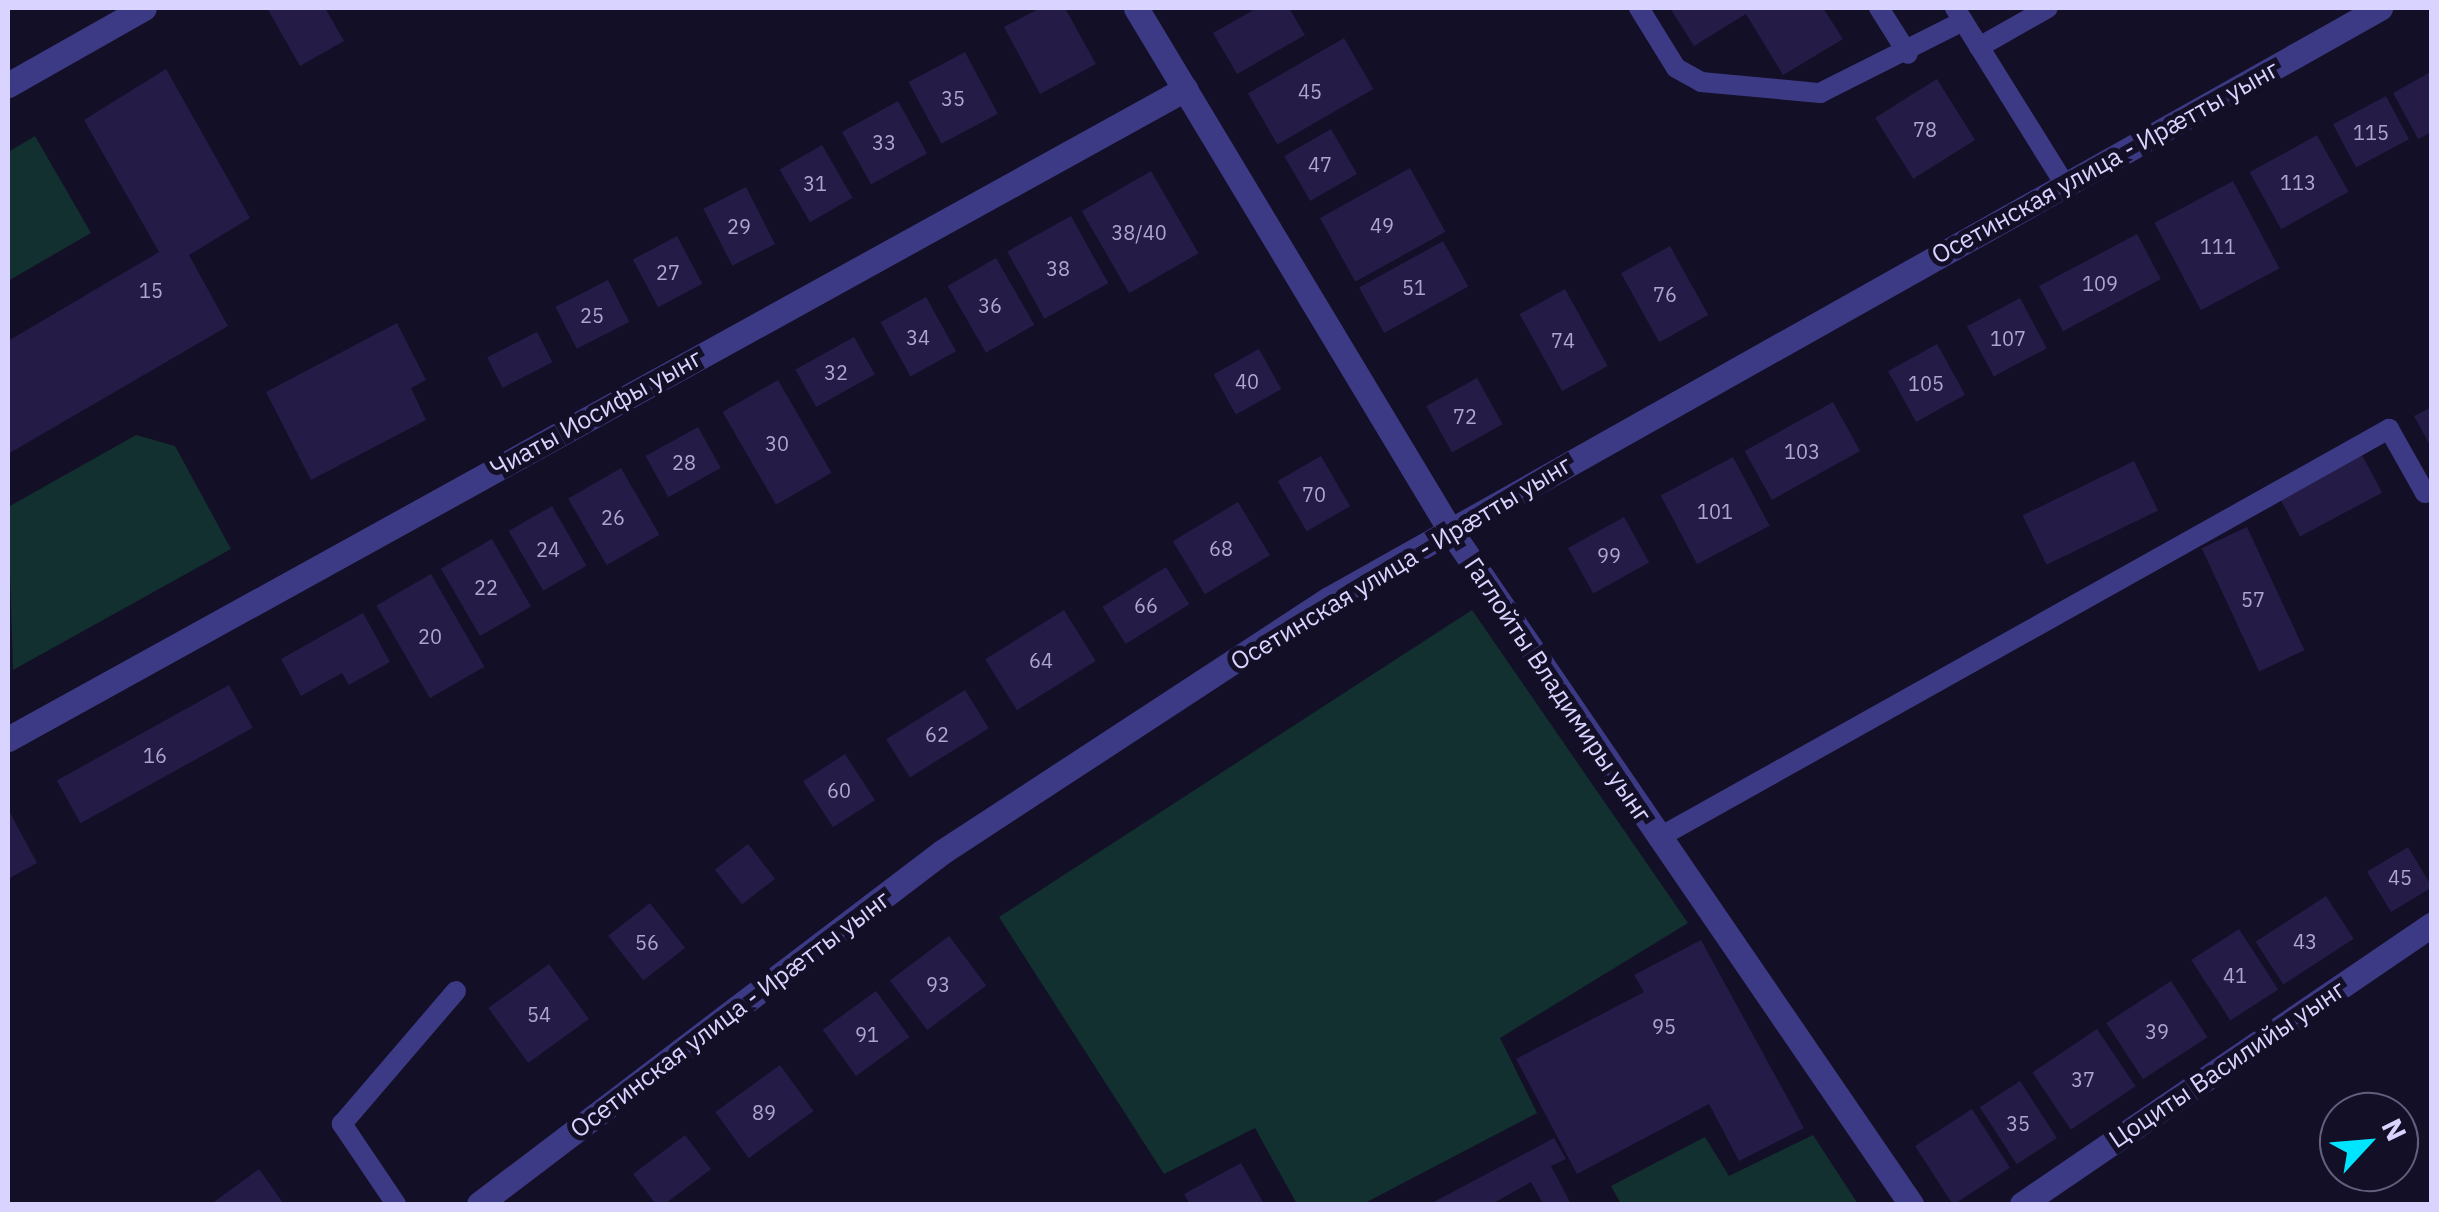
<!DOCTYPE html>
<html>
<head>
<meta charset="utf-8">
<style>
	body { margin:0 }
	#map { position:relative; width:2439px; height:1212px; overflow:hidden; background:#130f26; font-family:"IBM Plex Sans",sans-serif }
	div>[style] { position:absolute }
	.green>* { inset:0; background:#12302f }
	.building>* { inset:0; background:#241b47; transform-origin:0 0 }
	.service>* { height:20px; margin:-10px; padding:0 10px; transform-origin:10px; border-radius:10px; background:#3d3a85 }
	.minor>* { height:25px; margin:-12.5px; padding:0 12.5px; transform-origin:12.5px; border-radius:12.5px; background:#3d3a85 }
	.tertiary>* { height:25px; margin:-12.5px; padding:0 12.5px; transform-origin:12.5px; border-radius:12.5px; background:#3d3a85 }
	span { translate:-50% -50%; white-space:nowrap; text-align:center; line-height:1.15; -webkit-text-stroke:10px #130f26; paint-order:stroke }
	.number-label { font-size:20px; color:#aca6d1 }
	.number-label span { -webkit-text-stroke-width:0 }
	.street-label { font-size:25px; color:#d9d4ff }
	.frame { position:absolute; inset:0; border:10px solid #d9d4ff; pointer-events:none }
	.north { position:absolute; left:2319px; top:1092px; width:100px; height:100px; box-sizing:border-box; background:#130f26; border:2px solid #625e7d; border-radius:50%; rotate:64deg; font-size:28px; font-weight:700; line-height:40px; text-align:center; color:#d9d4ff }
	.north::after { content:''; display:block; margin:auto; width:35px; height:45px; background:#00e5ff; clip-path:polygon(50% 0,100% 100%,50% 72%,0 100%) }
</style>
</head>
<body>
<div id="map">
	<div class="green">
		<div style="clip-path:polygon(35px 136px,91px 233px,8px 281px,8px 152px)"></div>
		<div style="clip-path:polygon(136px 435px,175px 446px,231px 549px,13px 670px,8px 507px)"></div>
		<div style="clip-path:polygon(1472px 610px,1688px 923px,1500px 1038px,1537px 1113px,1363px 1204px,1297px 1204px,1255px 1128px,1164px 1174px,999px 917px)"></div>
		<div style="clip-path:polygon(1813px 1135px,1858px 1204px,1621px 1204px,1611px 1186px,1705px 1137px,1729px 1176px)"></div>
	</div>
	<div class="building">
		<div style="clip-path:polygon(267px 8px,325px 8px,344px 41px,300px 66px)"></div>
		<div style="clip-path:polygon(1040px 8px,1065px 8px,1096px 64px,1040px 94px,1004px 27px)"></div>
		<div style="clip-path:polygon(1257px 8px,1289px 8px,1305px 35px,1237px 74px,1213px 33px)"></div>
		<div style="clip-path:polygon(1670px 8px,1823px 8px,1843px 39px,1783px 75px,1746px 14px,1694px 46px)"></div>
		<div style="left:1344px;top:38px;width:59px;height:111px;rotate:60deg"></div>
		<div style="left:965px;top:52px;width:70px;height:64px;rotate:62deg"></div>
		<div style="clip-path:polygon(166px 69px,250px 218px,189px 255px,228px 326px,8px 454px,8px 341px,159px 252px,84px 120px)"></div>
		<div style="clip-path:polygon(2432px 71px,2432px 132px,2418px 139px,2393px 93px)"></div>
		<div style="left:1937px;top:79px;width:72px;height:73px;rotate:58deg"></div>
		<div style="left:2386px;top:96px;width:49px;height:60px;rotate:62deg"></div>
		<div style="left:898px;top:101px;width:60px;height:64px;rotate:61deg"></div>
		<div style="left:1331px;top:129px;width:52px;height:54px;rotate:60deg"></div>
		<div style="left:2317px;top:135px;width:65px;height:77px;rotate:61deg"></div>
		<div style="left:822px;top:145px;width:61px;height:49px;rotate:60deg"></div>
		<div style="left:1410px;top:168px;width:73px;height:103px;rotate:61deg"></div>
		<div style="left:1151px;top:171px;width:95px;height:80px;rotate:60deg"></div>
		<div style="left:2233px;top:181px;width:99px;height:89px;rotate:62deg"></div>
		<div style="left:746px;top:187px;width:64px;height:48px;rotate:63deg"></div>
		<div style="left:1071px;top:216px;width:77px;height:73px;rotate:61deg"></div>
		<div style="left:2137px;top:234px;width:51px;height:111px;rotate:62deg"></div>
		<div style="left:677px;top:236px;width:54px;height:50px;rotate:62deg"></div>
		<div style="left:1443px;top:241px;width:52px;height:96px;rotate:61deg"></div>
		<div style="left:1670px;top:246px;width:79px;height:56px;rotate:61deg"></div>
		<div style="left:996px;top:258px;width:77px;height:56px;rotate:60deg"></div>
		<div style="left:608px;top:280px;width:47px;height:59px;rotate:63deg"></div>
		<div style="left:1565px;top:289px;width:88px;height:52px;rotate:61deg"></div>
		<div style="left:926px;top:297px;width:62px;height:52px;rotate:61deg"></div>
		<div style="left:2020px;top:298px;width:57px;height:60px;rotate:62deg"></div>
		<div style="clip-path:polygon(397px 323px,426px 380px,411px 388px,426px 420px,311px 480px,266px 392px)"></div>
		<div style="left:537px;top:332px;width:34px;height:56px;rotate:63deg"></div>
		<div style="left:854px;top:337px;width:43px;height:67px;rotate:61deg"></div>
		<div style="left:1937px;top:344px;width:58px;height:56px;rotate:61deg"></div>
		<div style="left:1259px;top:349px;width:46px;height:52px;rotate:61deg"></div>
		<div style="left:1477px;top:378px;width:53px;height:58px;rotate:61deg"></div>
		<div style="left:778px;top:380px;width:107px;height:64px;rotate:60deg"></div>
		<div style="left:1833px;top:402px;width:56px;height:101px;rotate:61deg"></div>
		<div style="clip-path:polygon(2432px 407px,2432px 449px,2414px 416px)"></div>
		<div style="left:698px;top:427px;width:47px;height:60px;rotate:61deg"></div>
		<div style="left:2361px;top:453px;width:45px;height:93px;rotate:62deg"></div>
		<div style="left:1321px;top:456px;width:58px;height:50px;rotate:60deg"></div>
		<div style="left:1733px;top:457px;width:78px;height:82px;rotate:62deg"></div>
		<div style="left:2134px;top:461px;width:55px;height:124px;rotate:64deg"></div>
		<div style="left:621px;top:468px;width:77px;height:61px;rotate:60deg"></div>
		<div style="left:1238px;top:502px;width:62px;height:76px;rotate:59deg"></div>
		<div style="left:552px;top:506px;width:69px;height:50px;rotate:60deg"></div>
		<div style="left:1624px;top:517px;width:52px;height:64px;rotate:61deg"></div>
		<div style="left:2247px;top:527px;width:136px;height:50px;rotate:65deg"></div>
		<div style="left:492px;top:539px;width:78px;height:59px;rotate:60deg"></div>
		<div style="left:1166px;top:567px;width:44px;height:75px;rotate:58deg"></div>
		<div style="left:431px;top:574px;width:107px;height:63px;rotate:60deg"></div>
		<div style="left:1064px;top:610px;width:60px;height:93px;rotate:58deg"></div>
		<div style="clip-path:polygon(363px 613px,390px 662px,349px 685px,342px 673px,301px 696px,281px 659px)"></div>
		<div style="left:229px;top:685px;width:49px;height:197px;rotate:61deg"></div>
		<div style="left:965px;top:690px;width:45px;height:93px;rotate:58deg"></div>
		<div style="left:845px;top:754px;width:55px;height:50px;rotate:57deg"></div>
		<div style="clip-path:polygon(8px 809px,37px 863px,8px 879px)"></div>
		<div style="left:748px;top:844px;width:44px;height:42px;rotate:52deg"></div>
		<div style="left:2408px;top:847px;width:47px;height:48px;rotate:59deg"></div>
		<div style="left:2326px;top:896px;width:51px;height:84px;rotate:57deg"></div>
		<div style="left:650px;top:903px;width:57px;height:53px;rotate:52deg"></div>
		<div style="left:2239px;top:929px;width:72px;height:57px;rotate:57deg"></div>
		<div style="left:949px;top:936px;width:62px;height:74px;rotate:53deg"></div>
		<div style="clip-path:polygon(1701px 940px,1804px 1128px,1739px 1161px,1709px 1104px,1577px 1174px,1516px 1059px,1644px 992px,1634px 975px)"></div>
		<div style="left:549px;top:964px;width:68px;height:75px;rotate:54deg"></div>
		<div style="left:2171px;top:981px;width:67px;height:77px;rotate:57deg"></div>
		<div style="left:876px;top:991px;width:57px;height:66px;rotate:54deg"></div>
		<div style="left:2097px;top:1029px;width:69px;height:78px;rotate:56deg"></div>
		<div style="left:780px;top:1065px;width:57px;height:80px;rotate:54deg"></div>
		<div style="left:2020px;top:1081px;width:68px;height:48px;rotate:57deg"></div>
		<div style="left:1972px;top:1109px;width:70px;height:68px;rotate:57deg"></div>
		<div style="left:685px;top:1135px;width:43px;height:65px;rotate:53deg"></div>
		<div style="clip-path:polygon(1554px 1138px,1566px 1159px,1551px 1166px,1571px 1204px,1543px 1204px,1531px 1182px,1492px 1204px,1430px 1204px)"></div>
		<div style="clip-path:polygon(1241px 1163px,1264px 1204px,1190px 1204px,1184px 1194px)"></div>
		<div style="clip-path:polygon(259px 1169px,284px 1204px,211px 1204px)"></div>
	</div>
	<div class="service">
		<div style="left:1639px;top:8px;width:70px;rotate:58.3deg"></div>
		<div style="left:1676px;top:68px;width:29px;rotate:29deg"></div>
		<div style="left:1701px;top:82px;width:120px;rotate:5.3deg"></div>
		<div style="left:1820px;top:93px;width:160px;rotate:-26.7deg"></div>
		<div style="left:1879px;top:8px;width:54px;rotate:57.8deg"></div>
		<div style="left:1955px;top:8px;width:208px;rotate:58.1deg"></div>
		<div style="left:1979px;top:47px;width:79px;rotate:-29.5deg"></div>
		<div style="left:1658px;top:838px;width:838px;rotate:-29.23deg"></div>
		<div style="left:2389px;top:429px;width:73px;rotate:60.6deg"></div>
		<div style="left:2425px;top:493px;width:8px;rotate:-23deg"></div>
		<div style="left:396px;top:1204px;width:97px;rotate:-124deg"></div>
		<div style="left:342px;top:1124px;width:175px;rotate:-49.4deg"></div>
	</div>
	<div class="minor">
		<div style="left:1136px;top:8px;width:609px;rotate:58.97deg"></div>
		<div style="left:1450px;top:530px;width:817px;rotate:55.63deg"></div>
		<div style="left:8px;top:85px;width:156px;rotate:-29.5deg"></div>
		<div style="left:8px;top:739px;width:1345px;rotate:-28.91deg"></div>
		<div style="left:2022px;top:1204px;width:496px;rotate:-34.3deg"></div>
	</div>
	<div class="tertiary">
		<div style="left:479px;top:1204px;width:582px;rotate:-37.24deg"></div>
		<div style="left:942px;top:852px;width:462px;rotate:-33.2deg"></div>
		<div style="left:1329px;top:599px;width:1206px;rotate:-29.35deg"></div>
	</div>
	<div class="number-label">
		<span style="left:1310px;top:91px">45</span>
		<span style="left:953px;top:98px">35</span>
		<span style="left:1925px;top:129px">78</span>
		<span style="left:2371px;top:132px">115</span>
		<span style="left:884px;top:142px">33</span>
		<span style="left:1320px;top:164px">47</span>
		<span style="left:2298px;top:182px">113</span>
		<span style="left:815px;top:183px">31</span>
		<span style="left:1382px;top:225px">49</span>
		<span style="left:739px;top:226px">29</span>
		<span style="left:1139px;top:232px">38/40</span>
		<span style="left:2218px;top:246px">111</span>
		<span style="left:1058px;top:268px">38</span>
		<span style="left:668px;top:272px">27</span>
		<span style="left:2100px;top:283px">109</span>
		<span style="left:1414px;top:287px">51</span>
		<span style="left:151px;top:290px">15</span>
		<span style="left:1665px;top:294px">76</span>
		<span style="left:990px;top:305px">36</span>
		<span style="left:592px;top:315px">25</span>
		<span style="left:918px;top:337px">34</span>
		<span style="left:2008px;top:338px">107</span>
		<span style="left:1563px;top:340px">74</span>
		<span style="left:836px;top:372px">32</span>
		<span style="left:1247px;top:381px">40</span>
		<span style="left:1926px;top:383px">105</span>
		<span style="left:1465px;top:416px">72</span>
		<span style="left:777px;top:443px">30</span>
		<span style="left:1802px;top:451px">103</span>
		<span style="left:684px;top:462px">28</span>
		<span style="left:1314px;top:494px">70</span>
		<span style="left:1715px;top:511px">101</span>
		<span style="left:613px;top:517px">26</span>
		<span style="left:1221px;top:548px">68</span>
		<span style="left:548px;top:549px">24</span>
		<span style="left:1609px;top:555px">99</span>
		<span style="left:486px;top:587px">22</span>
		<span style="left:2253px;top:599px">57</span>
		<span style="left:1146px;top:605px">66</span>
		<span style="left:430px;top:636px">20</span>
		<span style="left:1041px;top:660px">64</span>
		<span style="left:937px;top:734px">62</span>
		<span style="left:155px;top:755px">16</span>
		<span style="left:839px;top:790px">60</span>
		<span style="left:2400px;top:877px">45</span>
		<span style="left:2305px;top:941px">43</span>
		<span style="left:647px;top:942px">56</span>
		<span style="left:2235px;top:975px">41</span>
		<span style="left:938px;top:984px">93</span>
		<span style="left:539px;top:1014px">54</span>
		<span style="left:1664px;top:1026px">95</span>
		<span style="left:2157px;top:1031px">39</span>
		<span style="left:867px;top:1034px">91</span>
		<span style="left:2083px;top:1079px">37</span>
		<span style="left:764px;top:1112px">89</span>
		<span style="left:2018px;top:1123px">35</span>
	</div>
	<div class="street-label">
		<span style="left:2105px;top:162px;rotate:-29deg">Осетинская улица - Ирæтты уынг</span>
		<span style="left:596px;top:413px;rotate:-29deg">Чиаты Иосифы уынг</span>
		<span style="left:1401px;top:563px;rotate:-31deg">Осетинская улица - Ирæтты уынг</span>
		<span style="left:1558px;top:690px;rotate:56deg">Гаглойты Владимиры уынг</span>
		<span style="left:730px;top:1014px;rotate:-37deg">Осетинская улица - Ирæтты уынг</span>
		<span style="left:2227px;top:1064px;rotate:-34deg">Цоциты Василийы уынг</span>
	</div>
	<div class="frame"></div>
	<div class="north">N</div>
</div>
</body>
</html>
